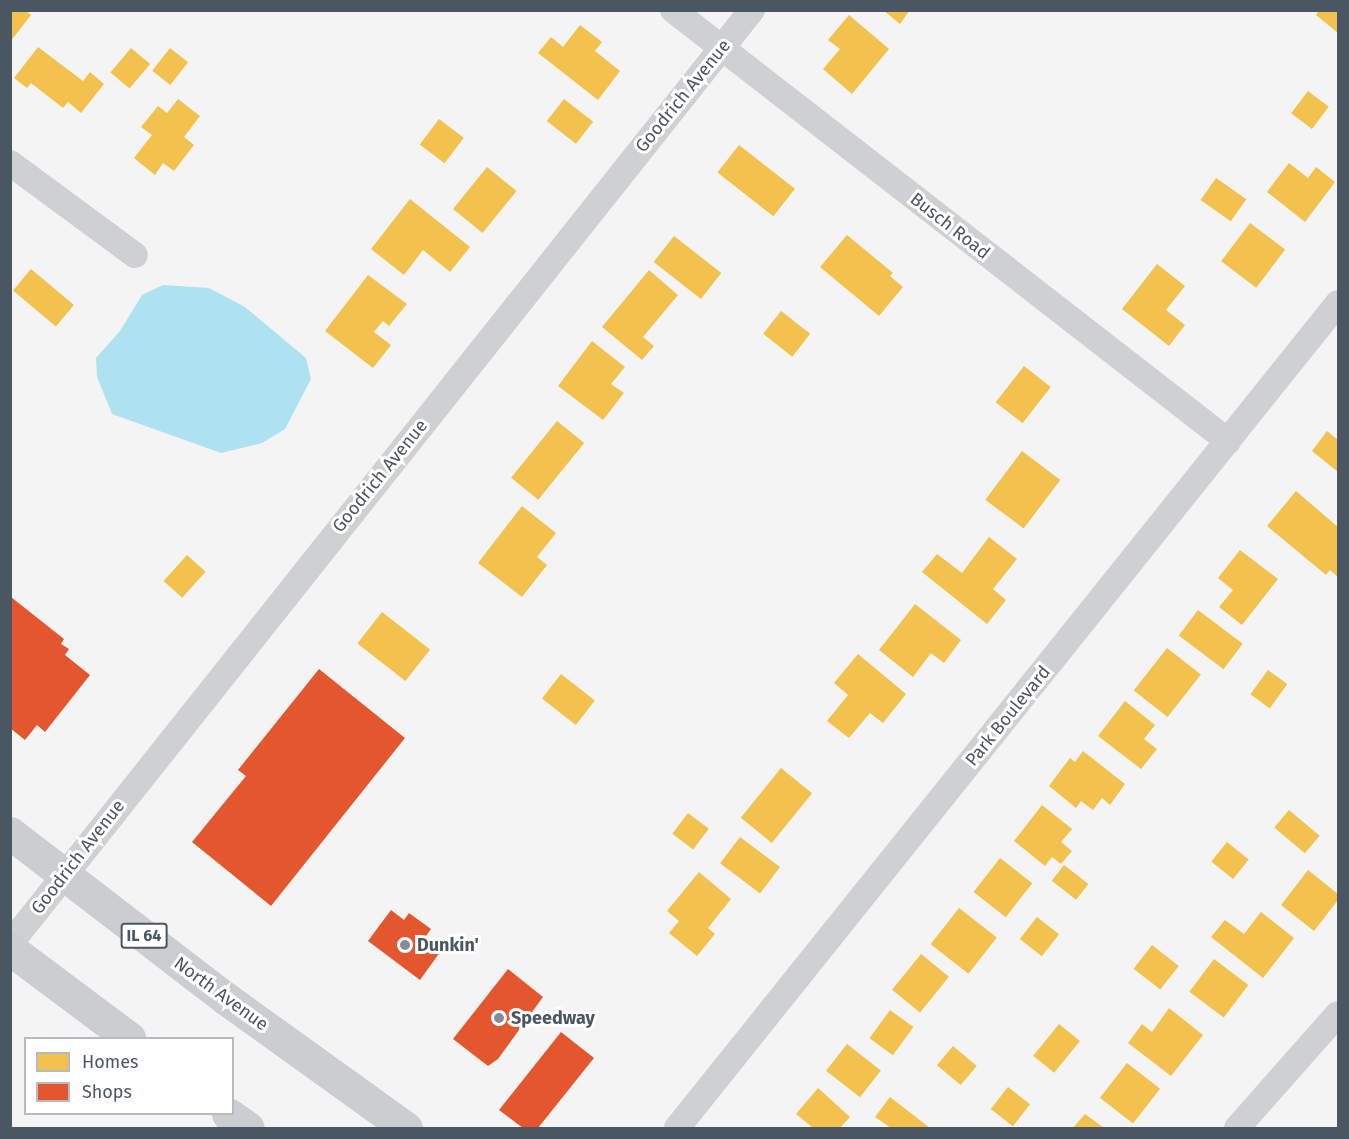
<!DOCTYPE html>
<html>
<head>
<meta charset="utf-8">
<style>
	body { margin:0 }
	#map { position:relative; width:1349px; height:1139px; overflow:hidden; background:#f4f4f4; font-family:"Fira Sans",sans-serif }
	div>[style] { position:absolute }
	.water>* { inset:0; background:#aee2f0 }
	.homes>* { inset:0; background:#f2c14e; transform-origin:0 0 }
	.shops>* { inset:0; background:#e4572e }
	.minor>* { height:26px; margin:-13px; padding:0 13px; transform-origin:13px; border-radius:13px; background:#ced0d2 }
	.primary>* { height:33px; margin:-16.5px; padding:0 16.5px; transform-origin:16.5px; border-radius:16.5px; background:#caced1 }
	.dots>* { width:16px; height:16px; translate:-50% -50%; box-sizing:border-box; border:3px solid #fff; border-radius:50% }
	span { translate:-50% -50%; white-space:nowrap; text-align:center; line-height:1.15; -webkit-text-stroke:6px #fff; paint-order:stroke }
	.shield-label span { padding:2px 4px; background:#fff; border:2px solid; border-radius:4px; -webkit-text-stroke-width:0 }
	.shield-label { font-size:16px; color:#4a5661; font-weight:700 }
	.street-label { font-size:18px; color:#4a5661 }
	.poi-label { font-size:18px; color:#4a5661; font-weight:700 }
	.left { translate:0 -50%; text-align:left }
	.frame { position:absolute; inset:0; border:12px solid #4a5661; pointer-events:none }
	.legend { position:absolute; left:24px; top:1037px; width:210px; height:78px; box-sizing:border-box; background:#fff; border:2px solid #b7bbc0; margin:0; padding:8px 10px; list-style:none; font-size:18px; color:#4a5661 }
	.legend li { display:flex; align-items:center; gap:12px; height:30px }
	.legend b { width:30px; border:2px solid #b7bbc0 }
</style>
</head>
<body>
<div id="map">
	<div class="water">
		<div style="clip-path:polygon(163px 285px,209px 288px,245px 307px,306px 358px,311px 379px,285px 429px,262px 443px,221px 453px,112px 414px,97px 377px,96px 358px,120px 331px,142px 295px)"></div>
	</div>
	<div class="homes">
		<div style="clip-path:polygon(10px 10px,25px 10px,31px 15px,10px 42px)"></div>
		<div style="clip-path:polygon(883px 10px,910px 10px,900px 24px)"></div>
		<div style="clip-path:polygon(1319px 10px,1338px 10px,1338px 33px,1316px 15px)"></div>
		<div style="clip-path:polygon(849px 15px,889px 49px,852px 94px,823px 69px,840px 49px,828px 40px)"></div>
		<div style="clip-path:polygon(580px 25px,602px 42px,595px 51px,620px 71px,598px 100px,538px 53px,551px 37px,563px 47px)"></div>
		<div style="clip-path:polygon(38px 47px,83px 81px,90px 72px,104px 84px,81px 113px,68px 102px,63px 108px,31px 83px,27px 88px,14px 78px)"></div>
		<div style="left:131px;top:48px;width:25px;height:32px;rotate:40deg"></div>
		<div style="left:170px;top:48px;width:23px;height:29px;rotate:38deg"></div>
		<div style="left:1308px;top:91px;width:26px;height:28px;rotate:37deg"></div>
		<div style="clip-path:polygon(178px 99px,200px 116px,184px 137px,194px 145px,174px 171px,163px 163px,155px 175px,134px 158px,152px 135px,141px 127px,158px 106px,167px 113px)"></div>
		<div style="left:564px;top:99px;width:37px;height:28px;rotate:38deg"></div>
		<div style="left:439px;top:119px;width:31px;height:32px;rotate:37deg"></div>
		<div style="left:739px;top:145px;width:71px;height:35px;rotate:38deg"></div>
		<div style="clip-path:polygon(1289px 163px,1308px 178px,1316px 167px,1335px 182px,1305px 222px,1267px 192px)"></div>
		<div style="left:487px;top:167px;width:38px;height:54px;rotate:39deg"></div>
		<div style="left:1216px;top:178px;width:37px;height:27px;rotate:35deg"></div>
		<div style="clip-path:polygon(410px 199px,470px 247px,450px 272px,423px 250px,404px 275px,371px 249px)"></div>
		<div style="left:1250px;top:223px;width:44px;height:48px;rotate:37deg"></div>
		<div style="clip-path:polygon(847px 235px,893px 273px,890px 276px,903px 287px,879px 316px,820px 267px)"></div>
		<div style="left:674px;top:236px;width:60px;height:33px;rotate:38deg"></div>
		<div style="clip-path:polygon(1157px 264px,1185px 286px,1166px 310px,1185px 325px,1169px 346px,1122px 309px)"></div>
		<div style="left:31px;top:269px;width:56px;height:28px;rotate:40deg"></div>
		<div style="clip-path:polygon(649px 270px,678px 295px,643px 337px,654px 346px,642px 360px,602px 327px)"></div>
		<div style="clip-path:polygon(368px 275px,407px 304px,389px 326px,383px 321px,374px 332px,391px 345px,373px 368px,325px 331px)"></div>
		<div style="left:781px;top:311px;width:37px;height:29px;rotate:38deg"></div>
		<div style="clip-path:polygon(592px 341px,625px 367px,611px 384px,624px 393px,603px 420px,558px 386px)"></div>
		<div style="left:1024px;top:366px;width:34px;height:46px;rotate:38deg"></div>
		<div style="left:557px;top:421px;width:35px;height:73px;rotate:39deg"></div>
		<div style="clip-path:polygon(1327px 431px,1338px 440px,1338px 472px,1312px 451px)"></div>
		<div style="left:1022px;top:451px;width:48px;height:61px;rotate:37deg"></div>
		<div style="clip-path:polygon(1296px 491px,1338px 527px,1338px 577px,1330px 570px,1326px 575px,1267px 526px)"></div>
		<div style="clip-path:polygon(522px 506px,556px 533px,537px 557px,547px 565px,522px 597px,478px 563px)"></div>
		<div style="clip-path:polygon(989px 537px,1017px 559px,993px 589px,1006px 600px,987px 624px,922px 572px,937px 554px,962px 573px)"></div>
		<div style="clip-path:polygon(1240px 550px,1278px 579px,1242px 625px,1219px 607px,1233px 590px,1218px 578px)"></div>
		<div style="left:187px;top:555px;width:25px;height:35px;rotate:42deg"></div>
		<div style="clip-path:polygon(915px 604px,961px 640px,944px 663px,931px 653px,913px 677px,879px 650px)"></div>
		<div style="left:1198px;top:610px;width:56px;height:32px;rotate:37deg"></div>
		<div style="left:382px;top:612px;width:61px;height:40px;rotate:38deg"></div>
		<div style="left:1167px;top:648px;width:43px;height:54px;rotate:38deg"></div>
		<div style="clip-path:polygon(858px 654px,906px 694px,883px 723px,870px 713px,849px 738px,827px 721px,848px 695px,834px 683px)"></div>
		<div style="left:1268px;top:670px;width:24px;height:30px;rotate:36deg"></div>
		<div style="left:561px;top:674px;width:43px;height:31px;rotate:38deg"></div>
		<div style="clip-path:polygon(1125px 701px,1155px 725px,1144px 739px,1157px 749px,1141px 769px,1098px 736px)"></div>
		<div style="clip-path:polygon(1083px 751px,1125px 784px,1110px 805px,1102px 798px,1093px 810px,1081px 801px,1076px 808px,1049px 786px,1070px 758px,1075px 762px)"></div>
		<div style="left:781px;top:768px;width:40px;height:64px;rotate:39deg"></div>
		<div style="clip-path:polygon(1042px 805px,1072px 829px,1061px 842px,1072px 851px,1061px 864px,1052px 857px,1045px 866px,1014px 841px)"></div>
		<div style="left:1289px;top:810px;width:40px;height:23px;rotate:40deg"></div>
		<div style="left:688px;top:813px;width:26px;height:26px;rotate:37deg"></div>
		<div style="left:740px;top:837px;width:50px;height:33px;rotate:37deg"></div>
		<div style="left:1227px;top:842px;width:28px;height:25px;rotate:39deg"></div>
		<div style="left:1000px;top:858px;width:41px;height:43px;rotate:38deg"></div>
		<div style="left:1064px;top:865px;width:31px;height:20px;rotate:38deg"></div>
		<div style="clip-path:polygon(1308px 870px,1338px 894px,1338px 900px,1314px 931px,1281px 905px)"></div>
		<div style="clip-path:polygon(699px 872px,731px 899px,708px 928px,715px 934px,697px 956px,669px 933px,679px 921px,667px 911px)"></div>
		<div style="left:959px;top:908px;width:48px;height:46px;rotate:38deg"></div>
		<div style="clip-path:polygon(1261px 912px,1294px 938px,1263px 978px,1211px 937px,1225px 920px,1244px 934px)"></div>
		<div style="left:1037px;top:917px;width:28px;height:28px;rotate:38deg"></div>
		<div style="left:1152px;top:945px;width:34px;height:30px;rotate:38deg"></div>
		<div style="left:921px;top:954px;width:36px;height:46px;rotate:39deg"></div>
		<div style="left:1214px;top:959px;width:43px;height:41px;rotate:37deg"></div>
		<div style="clip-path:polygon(1169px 1008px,1203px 1035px,1171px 1076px,1128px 1043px,1142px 1024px,1152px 1032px)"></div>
		<div style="left:890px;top:1010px;width:29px;height:35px;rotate:36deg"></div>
		<div style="left:1059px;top:1024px;width:27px;height:41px;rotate:39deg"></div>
		<div style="left:847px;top:1044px;width:43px;height:34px;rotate:38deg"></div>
		<div style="left:953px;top:1046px;width:31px;height:25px;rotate:40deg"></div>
		<div style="left:1127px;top:1063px;width:42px;height:44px;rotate:38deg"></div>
		<div style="left:1008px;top:1087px;width:28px;height:28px;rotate:38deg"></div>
		<div style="clip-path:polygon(818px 1088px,850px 1117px,840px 1128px,813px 1128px,796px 1114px)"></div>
		<div style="clip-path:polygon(890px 1097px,930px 1128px,891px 1128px,875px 1117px)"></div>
		<div style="clip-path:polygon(1085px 1114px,1104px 1128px,1073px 1128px)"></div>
	</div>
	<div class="shops">
		<div style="clip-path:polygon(11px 597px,64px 639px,61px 644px,69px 649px,65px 655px,90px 675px,45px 732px,37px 725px,25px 740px,10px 728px)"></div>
		<div style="clip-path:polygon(319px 669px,405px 738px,271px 906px,192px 842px,246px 776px,238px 770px)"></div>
		<div style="clip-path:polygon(391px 910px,404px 920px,409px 913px,431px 929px,426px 936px,443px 948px,420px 980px,368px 941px)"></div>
		<div style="clip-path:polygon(508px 969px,543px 997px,498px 1059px,488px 1066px,453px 1039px)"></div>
		<div style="clip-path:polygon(561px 1032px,594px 1058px,538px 1128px,523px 1128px,499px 1110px)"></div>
	</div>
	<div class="minor">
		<div style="left:673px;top:10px;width:703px;rotate:37.83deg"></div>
		<div style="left:10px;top:163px;width:155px;rotate:36.4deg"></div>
		<div style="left:10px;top:944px;width:1193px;rotate:-51.54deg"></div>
		<div style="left:677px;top:1128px;width:1057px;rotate:-51.3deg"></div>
		<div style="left:1237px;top:1128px;width:152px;rotate:-48.5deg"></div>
	</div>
	<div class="primary">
		<div style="left:10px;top:833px;width:271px;rotate:37.5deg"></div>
		<div style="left:225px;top:998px;width:223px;rotate:35.7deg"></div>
		<div style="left:10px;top:949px;width:149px;rotate:36.8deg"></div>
		<div style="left:228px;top:1114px;width:24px;rotate:35deg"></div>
	</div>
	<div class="dots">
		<div style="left:405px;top:945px;background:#868d94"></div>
		<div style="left:499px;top:1018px;background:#868d94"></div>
	</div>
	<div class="shield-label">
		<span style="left:144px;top:936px">IL 64</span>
	</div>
	<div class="street-label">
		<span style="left:683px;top:96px;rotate:-51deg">Goodrich Avenue</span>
		<span style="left:950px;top:226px;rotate:38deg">Busch Road</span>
		<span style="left:380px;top:476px;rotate:-51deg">Goodrich Avenue</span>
		<span style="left:1008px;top:716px;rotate:-51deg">Park Boulevard</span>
		<span style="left:78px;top:857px;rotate:-52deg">Goodrich Avenue</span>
		<span style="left:221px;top:994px;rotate:36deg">North Avenue</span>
	</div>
	<div class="poi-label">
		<span class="left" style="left:417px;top:945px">Dunkin'</span>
		<span class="left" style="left:511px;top:1018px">Speedway</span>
	</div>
	<div class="frame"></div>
	<ul class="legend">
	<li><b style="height:16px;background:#f2c14e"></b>Homes</li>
	<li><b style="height:16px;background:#e4572e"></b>Shops</li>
	</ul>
</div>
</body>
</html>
